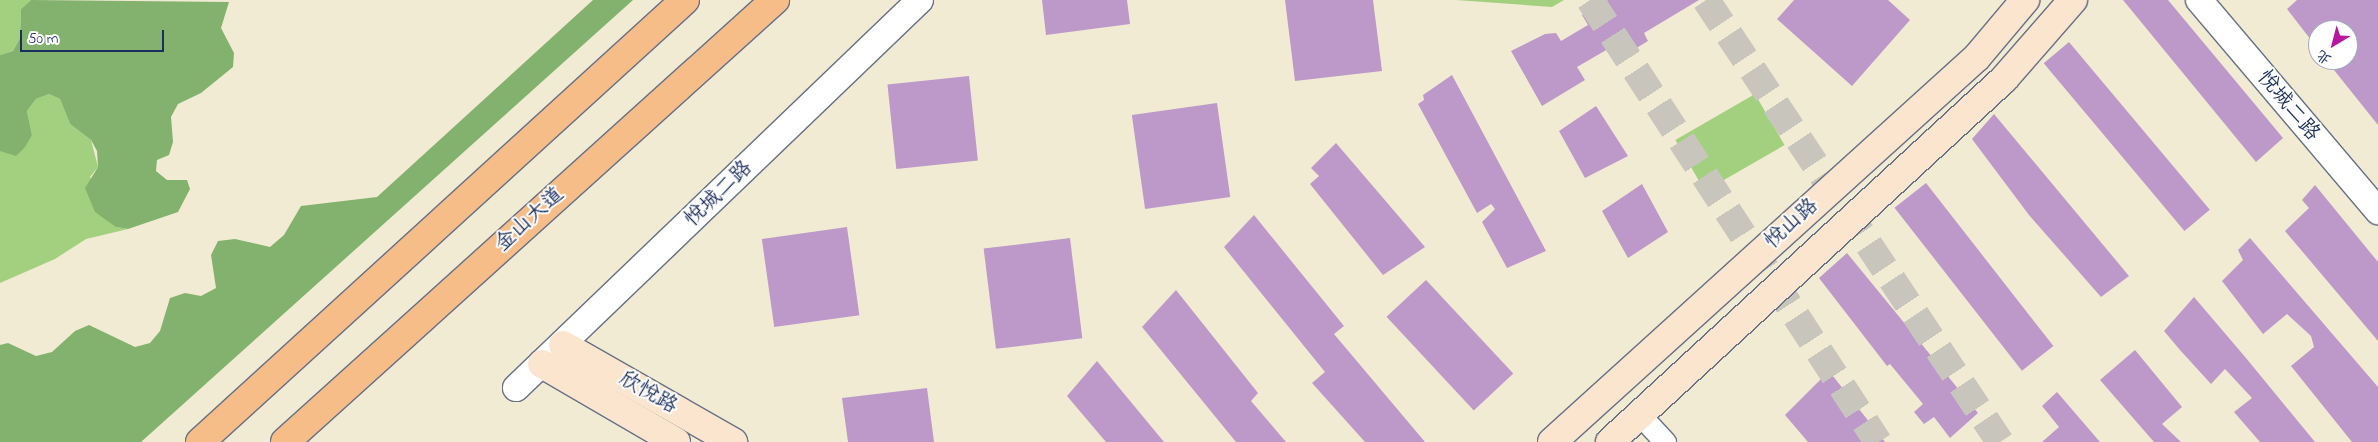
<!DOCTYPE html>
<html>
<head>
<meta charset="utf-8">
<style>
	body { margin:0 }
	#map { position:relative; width:2378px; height:442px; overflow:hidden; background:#f2ebd4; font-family:"Indie Flower","LXGW WenKai TC",sans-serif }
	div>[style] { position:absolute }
	.green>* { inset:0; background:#a3d07e; transform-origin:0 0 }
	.forest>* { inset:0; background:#82b26d }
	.building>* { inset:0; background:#bc99c9; transform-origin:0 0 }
	.primary-tunnel>* { height:28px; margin-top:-14px; transform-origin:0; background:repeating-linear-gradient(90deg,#c7c5bc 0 28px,transparent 0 42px) }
	.roads { filter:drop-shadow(1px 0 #667187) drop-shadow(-1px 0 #667187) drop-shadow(0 1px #667187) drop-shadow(0 -1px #667187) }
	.minor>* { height:21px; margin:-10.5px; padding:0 10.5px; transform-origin:10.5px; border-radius:10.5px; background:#fff }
	.tertiary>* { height:26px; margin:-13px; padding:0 13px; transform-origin:13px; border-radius:13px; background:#fff }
	.secondary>* { height:28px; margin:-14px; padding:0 14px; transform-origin:14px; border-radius:14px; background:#fce5cf }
	.trunk>* { height:28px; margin:-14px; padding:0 14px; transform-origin:14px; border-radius:14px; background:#f7bd88 }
	span { translate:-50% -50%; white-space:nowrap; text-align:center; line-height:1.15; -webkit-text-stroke:4px #fff; paint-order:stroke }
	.street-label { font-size:21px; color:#1b2f5e }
	.north { position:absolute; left:2308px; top:20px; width:50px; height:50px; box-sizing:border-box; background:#fff; border:1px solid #a4acbf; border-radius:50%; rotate:217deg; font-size:14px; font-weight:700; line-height:20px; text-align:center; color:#1b2f5e }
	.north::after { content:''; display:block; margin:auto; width:18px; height:22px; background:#b5179e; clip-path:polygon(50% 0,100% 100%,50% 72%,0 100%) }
	.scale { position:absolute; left:20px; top:30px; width:144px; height:22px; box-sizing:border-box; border:2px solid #1b2f5e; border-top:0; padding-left:6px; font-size:15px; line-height:18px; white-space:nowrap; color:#1b2f5e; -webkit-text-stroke:4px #fff; paint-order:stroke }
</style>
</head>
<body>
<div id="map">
	<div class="green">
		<div style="clip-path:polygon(0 0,31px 0,21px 9px,20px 38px,13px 51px,0 55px)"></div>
		<div style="clip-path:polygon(1456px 0,1564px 0,1552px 7px)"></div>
		<div style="clip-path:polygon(49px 94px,60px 99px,70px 124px,91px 140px,98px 167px,90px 177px,116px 227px,128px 229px,86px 239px,55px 259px,0 283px,0 151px,32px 135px,27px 111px,36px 99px)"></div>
		<div style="left:1755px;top:94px;width:59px;height:92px;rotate:60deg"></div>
	</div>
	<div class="forest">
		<div style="clip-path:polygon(31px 0,229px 2px,221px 28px,234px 53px,233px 67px,201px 93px,178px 104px,171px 117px,173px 142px,169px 155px,157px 160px,156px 171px,167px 180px,187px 180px,190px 189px,178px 212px,128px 229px,116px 227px,95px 212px,85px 188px,98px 167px,97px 151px,91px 140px,70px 124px,60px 99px,49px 94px,36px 99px,27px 111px,32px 135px,25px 147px,16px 156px,0 151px,0 55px,13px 51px,20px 38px,21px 9px)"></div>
		<div style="clip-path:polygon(593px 0,633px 0,141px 442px,0 442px,0 345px,8px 343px,36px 356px,52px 352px,75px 331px,89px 325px,135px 347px,150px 343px,160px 331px,170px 298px,185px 293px,201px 296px,216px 288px,211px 255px,218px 241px,235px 239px,270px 247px,284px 235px,301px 206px,377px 197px)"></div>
	</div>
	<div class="building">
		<div style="clip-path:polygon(1042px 0,1127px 0,1130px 24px,1046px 35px)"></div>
		<div style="clip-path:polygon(1285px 0,1373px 0,1382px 71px,1295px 81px)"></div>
		<div style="clip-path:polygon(1608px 0,1699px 0,1644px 33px,1648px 41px,1615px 61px,1608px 49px,1577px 67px,1585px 80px,1542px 106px,1511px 51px,1545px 34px,1556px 33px,1561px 41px,1588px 25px,1582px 15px)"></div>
		<div style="clip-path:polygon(1794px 0,1888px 0,1910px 20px,1852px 86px,1777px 19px)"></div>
		<div style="clip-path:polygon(2123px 0,2168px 0,2283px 138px,2256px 162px)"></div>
		<div style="clip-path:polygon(2297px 0,2378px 0,2378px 125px,2326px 60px,2348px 60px,2348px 30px,2318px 30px,2318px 49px,2287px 9px)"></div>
		<div style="left:2069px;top:42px;width:219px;height:33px;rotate:50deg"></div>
		<div style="clip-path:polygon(1452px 75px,1546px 251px,1507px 268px,1482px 222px,1495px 209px,1491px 204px,1477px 213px,1418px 104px,1424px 100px,1423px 95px)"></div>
		<div style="left:969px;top:76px;width:85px;height:82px;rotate:84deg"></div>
		<div style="left:1217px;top:103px;width:95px;height:86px;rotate:82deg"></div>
		<div style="clip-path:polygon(1596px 106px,1628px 156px,1585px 178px,1559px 131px)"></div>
		<div style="clip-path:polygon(1994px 114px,2129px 276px,2101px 297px,2029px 215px,1972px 139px)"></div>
		<div style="clip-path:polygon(1336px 143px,1425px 247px,1383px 275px,1310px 184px,1319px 176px,1311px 168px)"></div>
		<div style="left:1926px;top:183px;width:207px;height:40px;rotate:52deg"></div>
		<div style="clip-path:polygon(1642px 184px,1668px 232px,1628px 258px,1602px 211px)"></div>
		<div style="clip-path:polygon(2315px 185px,2378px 262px,2378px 341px,2285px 231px,2309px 208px,2302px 200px)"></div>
		<div style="clip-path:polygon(1254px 215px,1344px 326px,1334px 334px,1425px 442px,1365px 442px,1312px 383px,1325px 372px,1224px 247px)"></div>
		<div style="left:847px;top:227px;width:89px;height:86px;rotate:82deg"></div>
		<div style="left:1070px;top:238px;width:101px;height:87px;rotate:83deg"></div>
		<div style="clip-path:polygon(2250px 238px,2378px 387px,2378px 442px,2352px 442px,2291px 366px,2314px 347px,2311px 336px,2287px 314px,2263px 334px,2222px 281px,2243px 260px,2238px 250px)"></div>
		<div style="clip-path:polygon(1847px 253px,1978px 413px,1950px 438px,1934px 417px,1924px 424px,1914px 412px,1923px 404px,1890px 364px,1887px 366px,1819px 278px)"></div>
		<div style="left:1426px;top:280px;width:128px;height:54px;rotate:47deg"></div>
		<div style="clip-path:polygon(1176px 290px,1258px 393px,1251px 401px,1286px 442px,1236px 442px,1142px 327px)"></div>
		<div style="clip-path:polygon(2194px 297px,2246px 358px,2315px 442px,2260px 442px,2234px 412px,2252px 398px,2225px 369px,2211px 384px,2180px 350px,2164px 331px)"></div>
		<div style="clip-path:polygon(2135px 350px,2182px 407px,2162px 424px,2181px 442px,2154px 442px,2100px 380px)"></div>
		<div style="clip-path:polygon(1097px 361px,1164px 442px,1106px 442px,1067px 396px)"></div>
		<div style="clip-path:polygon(1829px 371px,1885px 442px,1808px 442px,1785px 415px)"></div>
		<div style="clip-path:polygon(927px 388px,934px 442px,848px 442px,842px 398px)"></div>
		<div style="clip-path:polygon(2057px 392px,2100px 442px,2042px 442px,2059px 427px,2042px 406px)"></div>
	</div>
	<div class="primary-tunnel">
		<div style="left:1590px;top:0;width:528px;rotate:56.91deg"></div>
		<div style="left:1706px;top:0;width:531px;rotate:56.37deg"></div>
	</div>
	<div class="roads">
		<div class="minor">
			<div style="left:1640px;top:415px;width:37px;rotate:47deg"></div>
		</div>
		<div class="tertiary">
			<div style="left:2199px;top:0;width:277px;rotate:49.7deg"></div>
			<div style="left:516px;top:388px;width:560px;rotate:-43.84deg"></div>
		</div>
		<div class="secondary">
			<div style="left:563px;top:345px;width:196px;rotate:29.7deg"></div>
			<div style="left:542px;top:364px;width:155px;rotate:30.2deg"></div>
			<div style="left:1552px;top:442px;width:573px;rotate:-42.17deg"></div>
			<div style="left:1977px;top:57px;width:75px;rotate:-49.9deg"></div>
			<div style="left:1610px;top:442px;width:536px;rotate:-42.65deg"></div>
			<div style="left:2004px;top:79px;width:105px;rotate:-48.9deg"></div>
		</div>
		<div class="trunk">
			<div style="left:200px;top:442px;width:656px;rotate:-42.34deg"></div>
			<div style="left:285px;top:442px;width:660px;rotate:-42.05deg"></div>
		</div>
	</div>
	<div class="street-label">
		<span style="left:2288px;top:106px;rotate:50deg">悦城二路</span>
		<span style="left:719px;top:194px;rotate:-44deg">悦城二路</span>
		<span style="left:530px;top:220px;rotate:-42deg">金山大道</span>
		<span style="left:1792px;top:224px;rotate:-42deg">悦山路</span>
		<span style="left:648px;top:393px;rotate:30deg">欣悦路</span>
	</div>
	<div class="north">北</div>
	<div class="scale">50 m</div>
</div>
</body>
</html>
